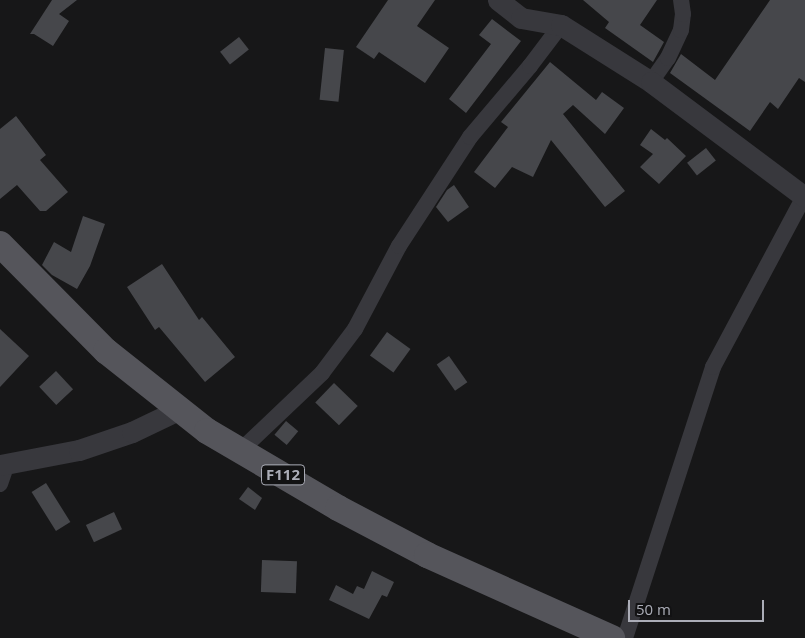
<!DOCTYPE html>
<html>
<head>
<meta charset="utf-8">
<style>
	body { margin:0 }
	#map { position:relative; width:805px; height:638px; overflow:hidden; background:#171718; font-family:"Open Sans",sans-serif }
	div>[style] { position:absolute }
	.building>* { inset:0; background:#46474b; transform-origin:0 0 }
	.minor>* { height:16px; margin:-8px; padding:0 8px; transform-origin:8px; border-radius:8px; background:#38383d }
	.tertiary>* { height:21px; margin:-10.5px; padding:0 10.5px; transform-origin:10.5px; border-radius:10.5px; background:#38383d }
	.primary>* { height:26px; margin:-13px; padding:0 13px; transform-origin:13px; border-radius:13px; background:#55555b }
	span { translate:-50% -50%; white-space:nowrap; text-align:center; line-height:1.15; -webkit-text-stroke:4px #121213; paint-order:stroke }
	.shield-label span { padding:1px 4px; background:#121213; border:1px solid; border-radius:4px; -webkit-text-stroke-width:0 }
	.shield-label { font-size:15px; color:#abadb7; font-weight:700 }
	.scale { position:absolute; left:628px; top:600px; width:136px; height:22px; box-sizing:border-box; border:2px solid #abadb7; border-top:0; padding-left:6px; font-size:15px; line-height:18px; white-space:nowrap; color:#abadb7; -webkit-text-stroke:4px #121213; paint-order:stroke }
</style>
</head>
<body>
<div id="map">
	<div class="building">
		<div style="clip-path:polygon(52px 0,77px 0,59px 14px,69px 21px,53px 46px,34px 34px,30px 34px)"></div>
		<div style="clip-path:polygon(388px 0,435px 0,417px 26px,449px 48px,425px 83px,379px 52px,374px 59px,356px 47px)"></div>
		<div style="clip-path:polygon(583px 0,657px 0,640px 25px,664px 42px,653px 62px,605px 28px,609px 22px)"></div>
		<div style="clip-path:polygon(770px 0,805px 0,805px 82px,799px 78px,778px 109px,770px 102px,750px 131px,670px 73px,681px 54px,715px 80px)"></div>
		<div style="clip-path:polygon(492px 19px,521px 41px,466px 113px,449px 99px,491px 44px,479px 35px)"></div>
		<div style="left:239px;top:37px;width:16px;height:24px;rotate:52deg"></div>
		<div style="left:325px;top:48px;width:19px;height:52px;rotate:6deg"></div>
		<div style="clip-path:polygon(550px 62px,596px 100px,602px 92px,624px 108px,605px 134px,573px 105px,563px 114px,625px 191px,605px 207px,551px 140px,533px 177px,512px 167px,495px 188px,474px 172px,508px 127px,501px 122px)"></div>
		<div style="clip-path:polygon(16px 116px,46px 155px,40px 160px,68px 192px,46px 211px,40px 211px,17px 185px,0 199px,0 129px)"></div>
		<div style="clip-path:polygon(651px 129px,665px 140px,667px 138px,686px 156px,659px 184px,640px 167px,653px 154px,640px 145px)"></div>
		<div style="left:706px;top:148px;width:16px;height:24px;rotate:52deg"></div>
		<div style="clip-path:polygon(454px 185px,469px 207px,448px 222px,436px 207px,447px 190px)"></div>
		<div style="clip-path:polygon(83px 216px,105px 224px,90px 266px,77px 289px,52px 275px,42px 265px,54px 242px,71px 252px)"></div>
		<div style="clip-path:polygon(162px 264px,199px 320px,202px 317px,235px 357px,205px 382px,159px 327px,155px 330px,127px 287px)"></div>
		<div style="clip-path:polygon(0 329px,29px 356px,0 387px)"></div>
		<div style="left:387px;top:332px;width:29px;height:29px;rotate:36deg"></div>
		<div style="left:449px;top:356px;width:32px;height:15px;rotate:55deg"></div>
		<div style="left:56px;top:371px;width:25px;height:23px;rotate:47deg"></div>
		<div style="left:334px;top:383px;width:33px;height:27px;rotate:44deg"></div>
		<div style="left:286px;top:421px;width:16px;height:18px;rotate:40deg"></div>
		<div style="left:46px;top:483px;width:46px;height:17px;rotate:58deg"></div>
		<div style="clip-path:polygon(248px 487px,262px 498px,255px 510px,239px 499px)"></div>
		<div style="left:114px;top:512px;width:19px;height:31px;rotate:65deg"></div>
		<div style="left:262px;top:560px;width:35px;height:32px;rotate:2deg"></div>
		<div style="clip-path:polygon(372px 571px,394px 582px,387px 597px,382px 595px,369px 619px,329px 600px,336px 585px,353px 594px,357px 586px,364px 589px)"></div>
	</div>
	<div class="minor">
		<div style="left:651px;top:82px;width:29px;rotate:-55deg"></div>
		<div style="left:668px;top:58px;width:31px;rotate:-65deg"></div>
		<div style="left:681px;top:30px;width:16px;rotate:-83deg"></div>
		<div style="left:683px;top:14px;width:14px;rotate:-98deg"></div>
		<div style="left:241px;top:450px;width:112px;rotate:-43.5deg"></div>
		<div style="left:322px;top:373px;width:55px;rotate:-53.1deg"></div>
		<div style="left:355px;top:329px;width:94px;rotate:-62.1deg"></div>
		<div style="left:399px;top:246px;width:130px;rotate:-56.9deg"></div>
		<div style="left:470px;top:137px;width:93px;rotate:-49.8deg"></div>
		<div style="left:530px;top:66px;width:51px;rotate:-52.9deg"></div>
		<div style="left:0;top:484px;width:21px;rotate:-71deg"></div>
		<div style="left:625px;top:638px;width:285px;rotate:-72deg"></div>
		<div style="left:713px;top:367px;width:195px;rotate:-61.9deg"></div>
	</div>
	<div class="tertiary">
		<div style="left:498px;top:0;width:29px;rotate:38deg"></div>
		<div style="left:521px;top:18px;width:41px;rotate:9.9deg"></div>
		<div style="left:561px;top:25px;width:107px;rotate:32.3deg"></div>
		<div style="left:651px;top:82px;width:192px;rotate:36.8deg"></div>
		<div style="left:0;top:465px;width:80px;rotate:-10.8deg"></div>
		<div style="left:79px;top:450px;width:56px;rotate:-18.8deg"></div>
		<div style="left:132px;top:432px;width:51px;rotate:-25.6deg"></div>
	</div>
	<div class="primary">
		<div style="left:0;top:244px;width:151px;rotate:45.3deg"></div>
		<div style="left:106px;top:351px;width:129px;rotate:38.4deg"></div>
		<div style="left:207px;top:431px;width:152px;rotate:30.4deg"></div>
		<div style="left:338px;top:508px;width:101px;rotate:27.8deg"></div>
		<div style="left:427px;top:555px;width:203px;rotate:24.2deg"></div>
	</div>
	<div class="shield-label">
		<span style="left:283px;top:475px">F112</span>
	</div>
	<div class="scale">50 m</div>
</div>
</body>
</html>
